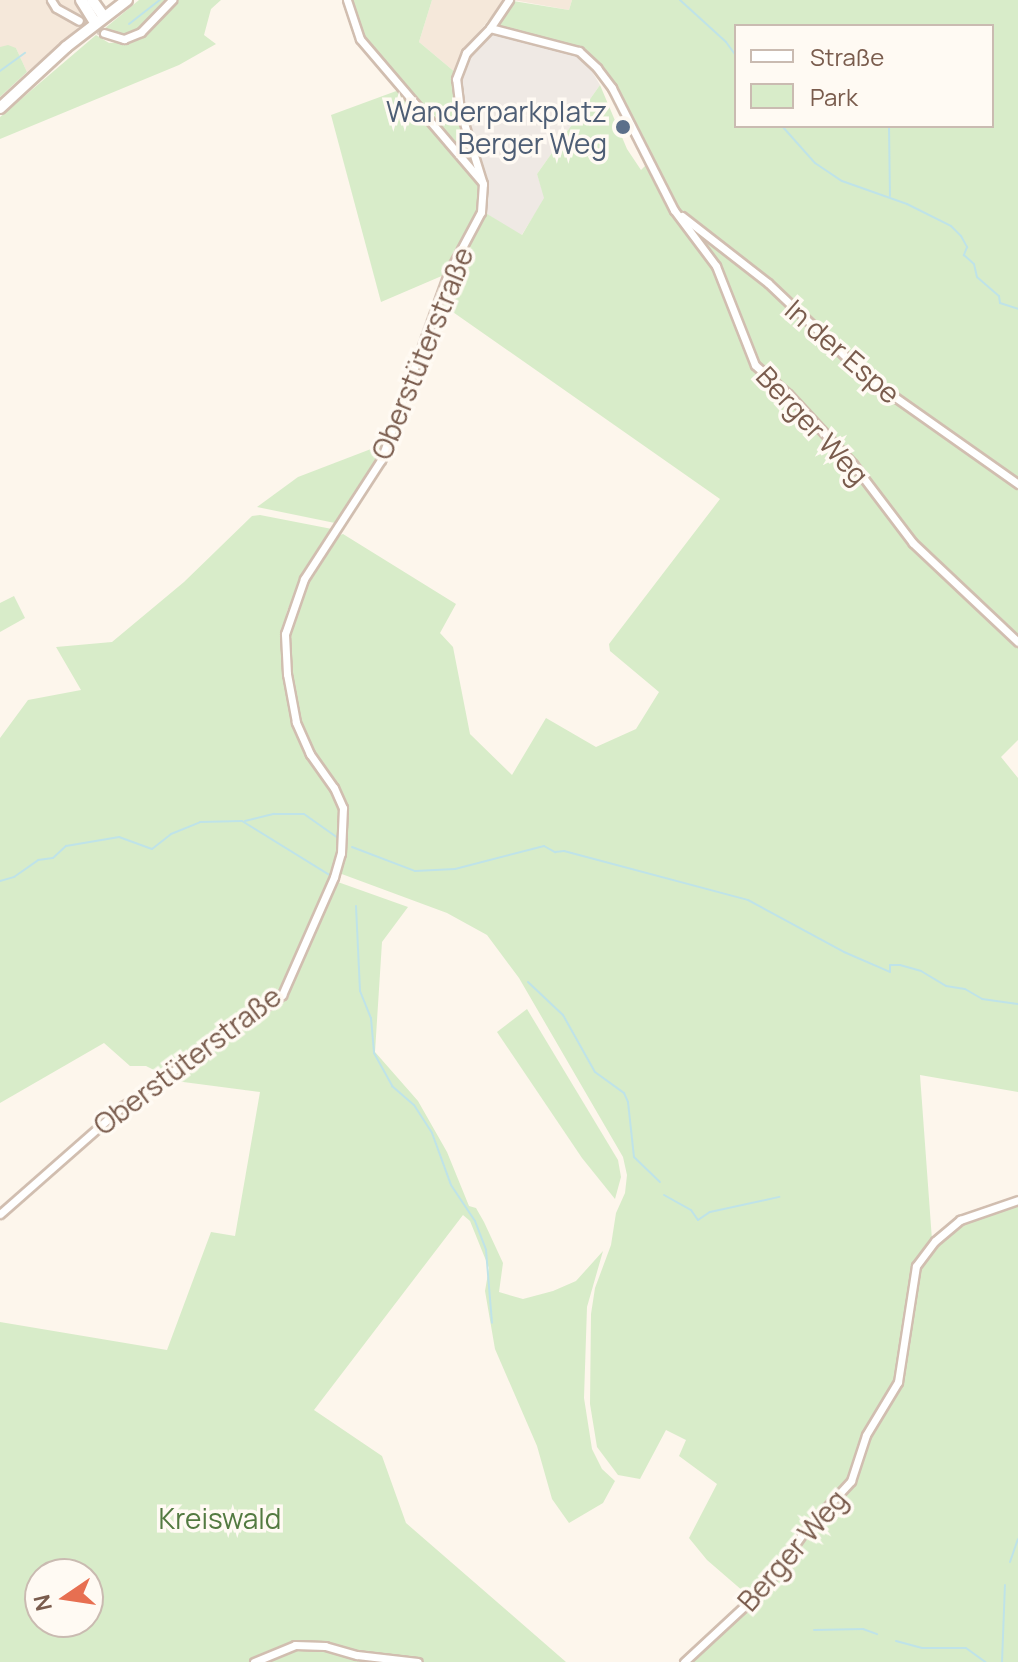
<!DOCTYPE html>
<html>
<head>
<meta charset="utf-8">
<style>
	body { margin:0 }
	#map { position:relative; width:1018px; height:1662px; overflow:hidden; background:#fdf6ec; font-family:Manrope,sans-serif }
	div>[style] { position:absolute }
	.residential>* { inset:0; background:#f5e8da }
	.industrial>* { inset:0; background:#efe9e4 }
	.green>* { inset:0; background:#d8ecc9 }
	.stream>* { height:2px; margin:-1px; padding:0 1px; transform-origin:1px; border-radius:1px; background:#bfe3e8 }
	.street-tunnel>* { height:7px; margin-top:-3.5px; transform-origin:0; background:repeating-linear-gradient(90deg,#dcd0c4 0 7px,transparent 0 10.5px) }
	.roads { filter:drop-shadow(2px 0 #d1beb0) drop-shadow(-2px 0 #d1beb0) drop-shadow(0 2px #d1beb0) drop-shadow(0 -2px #d1beb0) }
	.street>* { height:7px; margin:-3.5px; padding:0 3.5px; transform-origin:3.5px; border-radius:3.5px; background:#fff }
	.secondary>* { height:10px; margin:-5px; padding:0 5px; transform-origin:5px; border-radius:5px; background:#fff }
	.dots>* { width:22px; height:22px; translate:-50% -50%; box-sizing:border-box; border:4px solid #fffaf3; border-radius:50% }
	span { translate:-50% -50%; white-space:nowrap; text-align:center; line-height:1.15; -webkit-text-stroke:7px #fffaf3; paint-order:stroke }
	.service-label { font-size:28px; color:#4e5e75 }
	.right { translate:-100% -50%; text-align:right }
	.street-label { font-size:28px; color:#7a5c4d }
	.park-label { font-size:28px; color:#537a41 }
	.legend { position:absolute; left:734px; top:24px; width:260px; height:104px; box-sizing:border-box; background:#fffaf3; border:2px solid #cabbb1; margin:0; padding:10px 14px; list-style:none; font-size:24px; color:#7a5c4d }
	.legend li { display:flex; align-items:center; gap:16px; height:40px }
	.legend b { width:40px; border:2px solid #cabbb1 }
	.north { position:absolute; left:24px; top:1558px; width:80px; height:80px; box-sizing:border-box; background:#fffaf3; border:2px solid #cabbb1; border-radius:50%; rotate:257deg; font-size:22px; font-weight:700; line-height:32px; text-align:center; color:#7a5c4d }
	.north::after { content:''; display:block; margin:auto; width:28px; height:36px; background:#e76f51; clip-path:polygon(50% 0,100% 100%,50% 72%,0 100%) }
</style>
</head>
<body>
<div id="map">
	<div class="residential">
		<div style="clip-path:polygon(0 0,74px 0,81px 10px,82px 24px,27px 72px,16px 48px,0 47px)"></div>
		<div style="clip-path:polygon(432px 0,505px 0,463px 51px,456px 73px,419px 42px)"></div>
		<div style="clip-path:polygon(513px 0,572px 0,569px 10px)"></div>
	</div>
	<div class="industrial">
		<div style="clip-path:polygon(491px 31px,577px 56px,588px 65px,600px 85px,537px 174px,545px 198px,521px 236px,484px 212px,486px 185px,462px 110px,459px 80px,468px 56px)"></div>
	</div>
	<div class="green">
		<div style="clip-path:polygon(139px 0,165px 0,146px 22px,131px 33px,117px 34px,104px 29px)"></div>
		<div style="clip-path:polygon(176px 0,221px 0,211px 9px,204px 35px,216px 44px,179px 65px,0 139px,0 117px,96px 35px,109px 43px,128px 42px,152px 28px)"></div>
		<div style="clip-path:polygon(349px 0,432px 0,419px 42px,456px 73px,480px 177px,362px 39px)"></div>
		<div style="clip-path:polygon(evenodd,572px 0,1018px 0,1018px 640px,966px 592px,962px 596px,1018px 647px,1018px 740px,1001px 757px,1018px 778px,1018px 1092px,920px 1075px,932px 1240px,914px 1265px,897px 1379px,878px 1413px,850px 1479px,751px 1598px,707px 1560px,689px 1538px,717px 1484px,679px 1456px,686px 1440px,666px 1430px,640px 1479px,618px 1475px,597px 1447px,590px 1404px,591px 1314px,595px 1288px,611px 1245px,616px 1213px,625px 1193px,627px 1175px,623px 1157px,519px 978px,487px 935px,447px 913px,339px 873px,345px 850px,344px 804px,307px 742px,300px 725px,289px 660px,288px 639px,295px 606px,308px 578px,337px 536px,343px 534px,456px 604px,440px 633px,453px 647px,470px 734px,512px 775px,546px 718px,596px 747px,636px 729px,659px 692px,610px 651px,609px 644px,720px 499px,440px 303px,484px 212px,522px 235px,544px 198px,537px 174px,600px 85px,627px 149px,641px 170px,649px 162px,613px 86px,579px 50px,494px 27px,513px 1px,569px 10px,572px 0,736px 26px,992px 26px,992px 126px,736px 126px,736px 26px)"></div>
		<div style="clip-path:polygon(8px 45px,16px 48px,27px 72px,0 97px,0 47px)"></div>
		<div style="clip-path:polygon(399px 90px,480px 184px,478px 210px,444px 275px,381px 302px,331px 115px)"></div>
		<div style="clip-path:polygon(384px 444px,378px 460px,335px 523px,257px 507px,298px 477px)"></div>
		<div style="clip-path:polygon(260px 515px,332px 529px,306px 569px,287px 611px,282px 644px,295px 729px,341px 810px,340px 838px,331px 875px,279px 991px,160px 1073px,146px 1066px,130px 1066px,104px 1043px,0 1103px,0 738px,28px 700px,81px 690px,56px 647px,112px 642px,184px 582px,252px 516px)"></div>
		<div style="clip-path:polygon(14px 596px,25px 618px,0 632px,0 603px)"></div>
		<div style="clip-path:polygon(evenodd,335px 881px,408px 907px,382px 942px,375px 1052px,418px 1101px,447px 1152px,469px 1206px,476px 1208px,484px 1222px,503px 1263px,499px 1292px,523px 1299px,553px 1291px,576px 1281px,603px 1251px,587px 1307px,584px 1398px,592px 1449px,602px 1469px,615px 1481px,603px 1503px,569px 1523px,552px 1499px,537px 1446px,495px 1349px,485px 1291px,489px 1268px,470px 1221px,463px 1215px,314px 1410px,382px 1456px,406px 1523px,566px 1662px,0 1662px,0 1322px,167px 1350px,211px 1232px,235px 1236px,260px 1092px,168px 1080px,285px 998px,335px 881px,40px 1574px,88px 1574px,88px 1622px,40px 1622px,40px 1574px)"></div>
		<div style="clip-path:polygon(527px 1009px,618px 1160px,621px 1177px,615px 1199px,582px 1158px,497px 1032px)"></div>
		<div style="clip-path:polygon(1018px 1203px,1018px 1662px,685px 1662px,704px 1649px,753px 1600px,804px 1535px,853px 1482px,864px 1445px,902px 1381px,919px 1269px,924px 1259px,937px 1242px,957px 1225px)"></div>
	</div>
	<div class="stream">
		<div style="left:680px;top:0;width:62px;rotate:42.4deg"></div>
		<div style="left:726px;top:42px;width:17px;rotate:54deg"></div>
		<div style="left:129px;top:24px;width:39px;rotate:-38deg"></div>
		<div style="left:0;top:71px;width:31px;rotate:-36deg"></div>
		<div style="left:782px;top:126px;width:50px;rotate:48.3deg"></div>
		<div style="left:815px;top:163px;width:32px;rotate:34deg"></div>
		<div style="left:842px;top:181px;width:69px;rotate:19.5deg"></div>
		<div style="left:907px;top:204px;width:49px;rotate:26.6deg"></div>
		<div style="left:951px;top:226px;width:14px;rotate:45deg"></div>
		<div style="left:961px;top:236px;width:13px;rotate:61deg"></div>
		<div style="left:967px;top:247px;width:9px;rotate:111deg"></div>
		<div style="left:964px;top:255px;width:13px;rotate:42deg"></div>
		<div style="left:974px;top:264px;width:13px;rotate:77deg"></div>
		<div style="left:977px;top:277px;width:29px;rotate:41deg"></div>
		<div style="left:999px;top:296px;width:7px;rotate:82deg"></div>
		<div style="left:1000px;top:303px;width:19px;rotate:18deg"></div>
		<div style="left:889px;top:126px;width:70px;rotate:89.2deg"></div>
		<div style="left:245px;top:821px;width:30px;rotate:-14deg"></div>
		<div style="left:274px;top:814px;width:30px"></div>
		<div style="left:304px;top:814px;width:42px;rotate:35.2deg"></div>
		<div style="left:352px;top:847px;width:67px;rotate:20.9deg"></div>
		<div style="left:415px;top:871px;width:40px;rotate:-2.9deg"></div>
		<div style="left:455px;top:869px;width:92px;rotate:-14.5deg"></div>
		<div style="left:544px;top:846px;width:13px;rotate:29deg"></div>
		<div style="left:555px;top:852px;width:9px;rotate:-6deg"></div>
		<div style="left:564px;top:851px;width:190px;rotate:14.9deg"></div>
		<div style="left:748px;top:900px;width:109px;rotate:28.4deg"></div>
		<div style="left:844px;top:952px;width:50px;rotate:23.5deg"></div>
		<div style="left:890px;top:972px;width:7px;rotate:-90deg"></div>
		<div style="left:890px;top:965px;width:10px"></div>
		<div style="left:900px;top:965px;width:22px;rotate:16deg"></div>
		<div style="left:921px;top:971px;width:29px;rotate:31deg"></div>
		<div style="left:946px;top:986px;width:19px;rotate:9deg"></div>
		<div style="left:965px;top:989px;width:20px;rotate:30deg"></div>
		<div style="left:982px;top:999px;width:36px;rotate:8deg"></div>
		<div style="left:0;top:881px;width:15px;rotate:-16deg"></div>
		<div style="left:14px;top:877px;width:29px;rotate:-35deg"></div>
		<div style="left:38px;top:860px;width:15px;rotate:-8deg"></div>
		<div style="left:53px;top:858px;width:18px;rotate:-43deg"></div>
		<div style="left:66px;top:846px;width:54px;rotate:-9.6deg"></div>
		<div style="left:119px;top:837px;width:35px;rotate:20deg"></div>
		<div style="left:152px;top:849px;width:24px;rotate:-38deg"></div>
		<div style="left:171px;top:834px;width:31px;rotate:-22deg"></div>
		<div style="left:200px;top:822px;width:42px;rotate:-1.4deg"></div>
		<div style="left:242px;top:821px;width:105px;rotate:31.7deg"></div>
		<div style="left:356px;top:906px;width:85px;rotate:87.3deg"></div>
		<div style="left:360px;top:991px;width:29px;rotate:68deg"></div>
		<div style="left:371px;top:1018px;width:35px;rotate:85deg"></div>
		<div style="left:374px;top:1053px;width:38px;rotate:61deg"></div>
		<div style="left:392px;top:1086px;width:29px;rotate:41deg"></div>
		<div style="left:414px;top:1105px;width:33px;rotate:57deg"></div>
		<div style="left:432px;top:1133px;width:55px;rotate:69.9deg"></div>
		<div style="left:451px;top:1185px;width:43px;rotate:56.3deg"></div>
		<div style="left:475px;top:1221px;width:31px;rotate:69deg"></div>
		<div style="left:486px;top:1250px;width:73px;rotate:85.3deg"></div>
		<div style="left:528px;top:982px;width:48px;rotate:43.3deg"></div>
		<div style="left:563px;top:1015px;width:65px;rotate:60.7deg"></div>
		<div style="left:595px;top:1072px;width:36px;rotate:36deg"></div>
		<div style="left:624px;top:1093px;width:10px;rotate:66deg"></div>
		<div style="left:628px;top:1102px;width:55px;rotate:83.8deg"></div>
		<div style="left:634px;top:1157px;width:36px;rotate:44deg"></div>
		<div style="left:664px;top:1195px;width:31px;rotate:29deg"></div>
		<div style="left:691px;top:1210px;width:12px;rotate:55deg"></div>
		<div style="left:698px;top:1220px;width:14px;rotate:-34deg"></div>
		<div style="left:710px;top:1212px;width:71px;rotate:-12.3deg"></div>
		<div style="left:1010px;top:1562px;width:24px;rotate:-71deg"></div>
		<div style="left:814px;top:1630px;width:49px;rotate:-1.2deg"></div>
		<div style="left:863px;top:1629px;width:15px;rotate:20deg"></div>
		<div style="left:896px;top:1641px;width:27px;rotate:15deg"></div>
		<div style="left:922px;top:1648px;width:44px"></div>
		<div style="left:966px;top:1648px;width:24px;rotate:36deg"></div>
		<div style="left:1002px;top:1662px;width:77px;rotate:-87.8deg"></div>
	</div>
	<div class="street-tunnel">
		<div style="left:79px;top:21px;width:28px;rotate:26deg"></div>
	</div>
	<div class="roads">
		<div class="street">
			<div style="left:51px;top:0;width:9px;rotate:58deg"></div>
			<div style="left:56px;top:8px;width:26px;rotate:29deg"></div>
			<div style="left:347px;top:0;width:41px;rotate:71.6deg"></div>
			<div style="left:360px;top:39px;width:188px;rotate:49.5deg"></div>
			<div style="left:490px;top:28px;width:92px;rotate:14.5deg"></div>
			<div style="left:579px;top:51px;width:25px;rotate:43deg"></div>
			<div style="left:597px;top:68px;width:25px;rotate:53deg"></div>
			<div style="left:612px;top:88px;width:137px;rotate:63.1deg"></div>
			<div style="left:674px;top:210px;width:70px;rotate:53.1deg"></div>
			<div style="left:716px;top:266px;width:106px;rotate:68.5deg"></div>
			<div style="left:755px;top:365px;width:44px;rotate:41.3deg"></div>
			<div style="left:788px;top:394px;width:96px;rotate:47.1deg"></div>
			<div style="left:853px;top:464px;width:99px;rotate:52.8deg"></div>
			<div style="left:913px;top:543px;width:144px;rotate:43.3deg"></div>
			<div style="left:104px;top:33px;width:21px;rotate:17deg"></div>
			<div style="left:124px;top:39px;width:18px;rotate:-22deg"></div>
			<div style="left:141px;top:32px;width:45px;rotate:-45.9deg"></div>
			<div style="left:682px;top:216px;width:109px;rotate:37.9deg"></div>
			<div style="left:768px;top:283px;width:138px;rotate:43.5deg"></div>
			<div style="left:868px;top:378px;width:184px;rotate:35.2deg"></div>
			<div style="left:0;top:1214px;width:164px;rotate:-41.3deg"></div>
			<div style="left:123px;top:1106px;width:194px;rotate:-34.9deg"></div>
			<div style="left:282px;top:995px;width:129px;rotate:-66.2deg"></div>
			<div style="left:334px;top:877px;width:25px;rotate:-74deg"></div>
			<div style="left:341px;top:853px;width:45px;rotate:-87.5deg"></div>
			<div style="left:343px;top:808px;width:22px;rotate:-114deg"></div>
			<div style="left:334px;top:788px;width:42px;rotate:-125.2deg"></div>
			<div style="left:310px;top:754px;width:35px;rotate:-114deg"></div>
			<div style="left:296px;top:722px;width:49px;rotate:-100.6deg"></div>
			<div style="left:287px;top:674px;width:40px;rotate:-92.9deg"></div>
			<div style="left:285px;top:634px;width:58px;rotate:-70.9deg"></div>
			<div style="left:304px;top:579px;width:142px;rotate:-57.1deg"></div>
			<div style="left:381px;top:460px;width:198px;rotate:-70.2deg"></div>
			<div style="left:448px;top:274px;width:70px;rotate:-62deg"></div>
			<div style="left:481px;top:212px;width:28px;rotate:-86deg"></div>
			<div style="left:483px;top:184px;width:77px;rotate:-107.3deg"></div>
			<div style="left:460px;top:110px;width:31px;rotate:-97deg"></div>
			<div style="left:456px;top:79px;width:28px;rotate:-69deg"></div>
			<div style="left:466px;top:53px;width:35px;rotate:-46deg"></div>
			<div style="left:490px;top:28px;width:34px;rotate:-56deg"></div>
			<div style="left:254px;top:1662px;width:44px;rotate:-22.5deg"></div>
			<div style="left:295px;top:1645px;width:30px;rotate:2deg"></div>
			<div style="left:325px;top:1646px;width:33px;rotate:16deg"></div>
			<div style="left:357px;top:1655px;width:61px;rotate:6.5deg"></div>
			<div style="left:684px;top:1662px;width:112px;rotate:-42.8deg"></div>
			<div style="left:766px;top:1586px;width:65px;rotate:-55.1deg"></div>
			<div style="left:803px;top:1533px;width:71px;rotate:-47.3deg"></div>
			<div style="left:851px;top:1481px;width:48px;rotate:-71.9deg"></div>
			<div style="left:866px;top:1435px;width:62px;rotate:-58.9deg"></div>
			<div style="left:898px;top:1382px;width:117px;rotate:-81.2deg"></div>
			<div style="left:916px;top:1266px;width:31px;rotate:-53deg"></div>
			<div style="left:935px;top:1241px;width:33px;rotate:-40deg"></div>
			<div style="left:960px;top:1220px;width:61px;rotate:-19deg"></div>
		</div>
		<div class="secondary">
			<div style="left:81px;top:0;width:28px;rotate:58deg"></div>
			<div style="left:92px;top:0;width:21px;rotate:55deg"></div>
			<div style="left:0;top:108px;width:90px;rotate:-42.7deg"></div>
			<div style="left:66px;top:47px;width:77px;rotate:-37.6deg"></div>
		</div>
	</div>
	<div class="dots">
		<div style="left:623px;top:127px;background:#5c6f8a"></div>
	</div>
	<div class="service-label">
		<span class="right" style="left:607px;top:127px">Wanderparkplatz<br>Berger Weg</span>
	</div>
	<div class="street-label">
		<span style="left:843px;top:351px;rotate:41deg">In der Espe</span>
		<span style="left:422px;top:353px;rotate:-68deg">Oberstüterstraße</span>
		<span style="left:813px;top:425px;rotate:47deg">Berger Weg</span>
		<span style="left:187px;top:1060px;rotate:-37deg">Oberstüterstraße</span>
		<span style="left:792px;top:1550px;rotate:-49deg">Berger Weg</span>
	</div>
	<div class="park-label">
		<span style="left:220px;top:1518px">Kreiswald</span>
	</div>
	<ul class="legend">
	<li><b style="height:10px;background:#fff"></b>Straße</li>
	<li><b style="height:22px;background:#d8ecc9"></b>Park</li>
	</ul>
	<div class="north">N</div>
</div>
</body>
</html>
